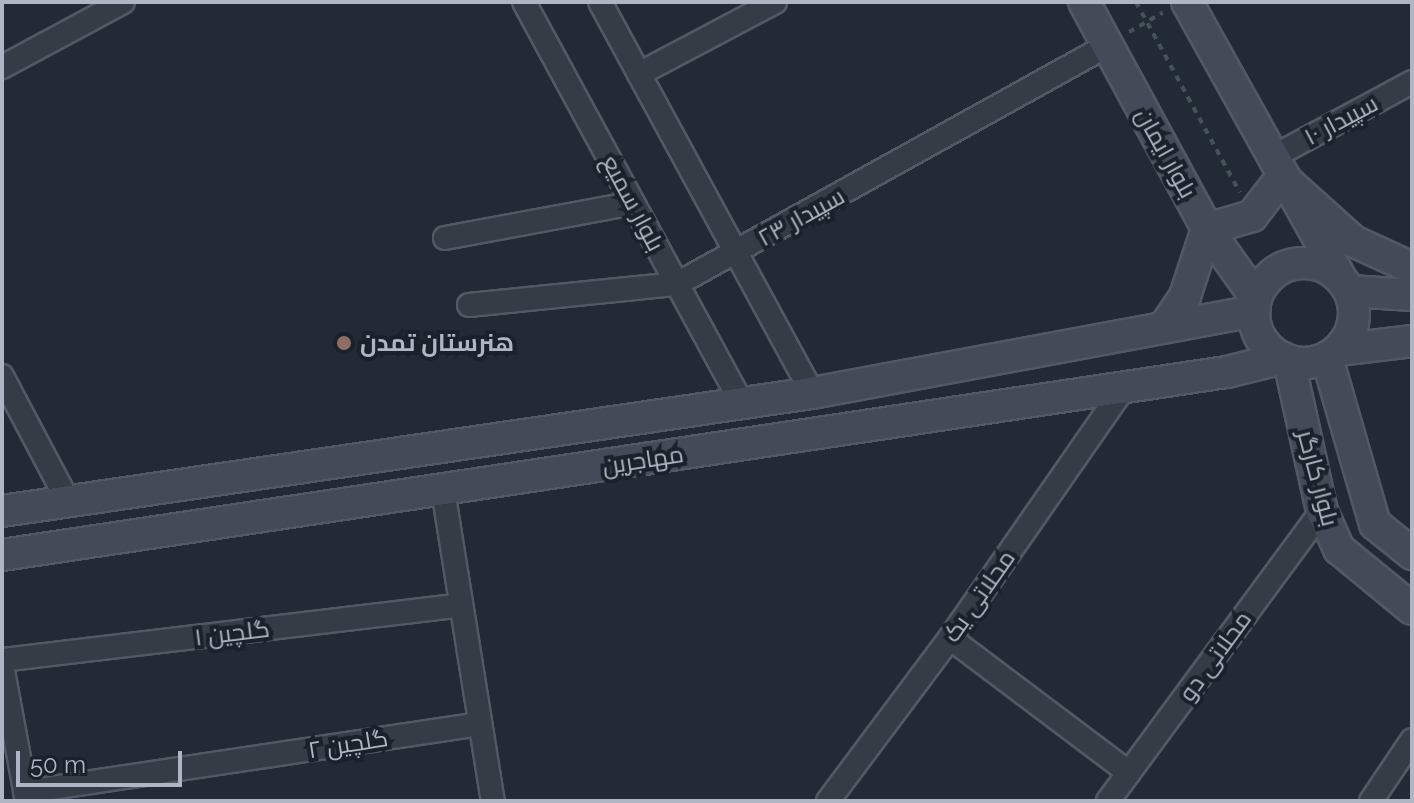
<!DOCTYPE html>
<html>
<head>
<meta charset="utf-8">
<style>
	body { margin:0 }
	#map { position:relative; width:1414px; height:803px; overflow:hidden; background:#212a35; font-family:Raleway,Cairo,sans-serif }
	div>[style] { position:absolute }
	.path>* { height:4px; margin-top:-2px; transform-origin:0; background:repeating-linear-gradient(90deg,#435356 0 6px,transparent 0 12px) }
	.roads { filter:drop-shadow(2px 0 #525964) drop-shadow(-2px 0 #525964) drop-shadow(0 2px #525964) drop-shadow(0 -2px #525964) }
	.street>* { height:22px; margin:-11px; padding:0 11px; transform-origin:11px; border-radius:11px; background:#353c46 }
	.secondary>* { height:30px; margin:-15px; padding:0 15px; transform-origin:15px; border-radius:15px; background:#434b58 }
	.secondary>.ring { margin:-15px; padding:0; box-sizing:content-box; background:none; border:30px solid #434b58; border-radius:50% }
	.dots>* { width:22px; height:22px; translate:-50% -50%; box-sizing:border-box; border:4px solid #1a212a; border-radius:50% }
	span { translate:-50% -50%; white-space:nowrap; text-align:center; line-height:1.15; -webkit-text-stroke:8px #1a212a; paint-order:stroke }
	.street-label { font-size:24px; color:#afb6c3 }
	.poi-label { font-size:24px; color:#afb6c3; font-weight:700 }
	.left { translate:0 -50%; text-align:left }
	.frame { position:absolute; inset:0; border:4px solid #afb6c3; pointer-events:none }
	.scale { position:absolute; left:16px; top:751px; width:166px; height:36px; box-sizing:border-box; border:4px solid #afb6c3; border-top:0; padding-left:10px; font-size:24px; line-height:28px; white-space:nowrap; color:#afb6c3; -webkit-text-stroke:6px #1a212a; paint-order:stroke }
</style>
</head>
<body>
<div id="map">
	<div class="path">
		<div style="left:1136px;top:2px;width:217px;rotate:61.4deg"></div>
		<div style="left:1129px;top:32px;width:39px;rotate:-30deg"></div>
	</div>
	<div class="roads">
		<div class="street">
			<div style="left:524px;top:2px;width:456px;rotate:61.5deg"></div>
			<div style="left:600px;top:2px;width:445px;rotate:61.5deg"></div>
			<div style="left:2px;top:67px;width:137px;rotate:-28.2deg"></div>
			<div style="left:639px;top:74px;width:154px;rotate:-27.9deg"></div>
			<div style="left:1271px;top:158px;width:160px;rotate:-28.3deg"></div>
			<div style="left:445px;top:238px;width:191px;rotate:-10.5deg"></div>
			<div style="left:469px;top:305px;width:209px;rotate:-5.8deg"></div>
			<div style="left:677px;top:284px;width:491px;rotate:-29deg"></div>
			<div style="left:2px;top:376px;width:141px;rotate:62.2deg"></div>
			<div style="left:443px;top:490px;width:315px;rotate:80.9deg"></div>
			<div style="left:950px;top:638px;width:224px;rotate:37deg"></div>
			<div style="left:2px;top:660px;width:462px;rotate:-6.8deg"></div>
			<div style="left:2px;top:665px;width:138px;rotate:79.6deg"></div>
			<div style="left:25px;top:792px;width:460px;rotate:-8.5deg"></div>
			<div style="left:828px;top:801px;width:204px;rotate:-53.2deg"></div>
			<div style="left:950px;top:638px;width:305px;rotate:-55.2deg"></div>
			<div style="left:1108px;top:801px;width:360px;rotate:-53.6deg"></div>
			<div style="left:1371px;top:801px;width:73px;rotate:-56.1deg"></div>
		</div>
		<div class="secondary">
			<div style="left:1084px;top:2px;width:258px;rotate:61.5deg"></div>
			<div style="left:1207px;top:229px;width:85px;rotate:54.6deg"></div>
			<div style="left:1187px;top:2px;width:317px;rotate:60.9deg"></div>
			<div class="ring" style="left:1254px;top:263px;width:70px;height:70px"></div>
			<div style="left:1350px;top:291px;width:62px;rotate:3.7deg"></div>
			<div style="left:1165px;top:326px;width:36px;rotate:-56deg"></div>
			<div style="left:1185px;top:296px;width:71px;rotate:-71.8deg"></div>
			<div style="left:1207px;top:229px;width:47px;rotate:-16.1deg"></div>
			<div style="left:1252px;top:216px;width:49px;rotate:-52.4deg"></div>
			<div style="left:1282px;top:177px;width:96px;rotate:42deg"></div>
			<div style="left:1353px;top:241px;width:65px;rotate:24.6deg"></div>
			<div style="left:1338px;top:350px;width:75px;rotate:-6.9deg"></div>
			<div style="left:1327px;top:358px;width:173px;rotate:73.9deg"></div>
			<div style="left:1375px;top:524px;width:48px;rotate:39deg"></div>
			<div style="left:1289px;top:361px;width:154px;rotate:77.6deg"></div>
			<div style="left:1322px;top:511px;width:42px;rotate:65.9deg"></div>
			<div style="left:1339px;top:549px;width:94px;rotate:39.4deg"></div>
			<div style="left:2px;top:511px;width:819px;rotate:-8.29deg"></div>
			<div style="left:812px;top:393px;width:450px;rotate:-10.5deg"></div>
			<div style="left:2px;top:555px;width:1239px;rotate:-8.5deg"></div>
			<div style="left:1227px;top:372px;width:58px;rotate:-14deg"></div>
		</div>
	</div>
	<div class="dots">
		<div style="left:344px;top:343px;background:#8d6e63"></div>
	</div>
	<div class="street-label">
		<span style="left:1341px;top:120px;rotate:-28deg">سپیدار ۱۰</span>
		<span style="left:1166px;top:153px;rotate:61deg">بلوار ایمان</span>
		<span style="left:633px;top:203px;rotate:62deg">بلوار سمیع</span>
		<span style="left:801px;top:217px;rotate:-29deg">سپیدار ۲۳</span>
		<span style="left:643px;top:460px;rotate:-9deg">مهاجرین</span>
		<span style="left:1318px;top:478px;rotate:75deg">بلوار کارگر</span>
		<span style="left:979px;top:596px;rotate:-55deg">محلاتی یک</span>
		<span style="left:232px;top:633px;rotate:-7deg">گلچین ۱</span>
		<span style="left:1215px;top:656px;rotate:-54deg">محلاتی دو</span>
		<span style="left:348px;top:744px;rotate:-9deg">گلچین ۲</span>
	</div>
	<div class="poi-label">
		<span class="left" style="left:360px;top:343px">هنرستان تمدن</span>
	</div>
	<div class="frame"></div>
	<div class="scale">50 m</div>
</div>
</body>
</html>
